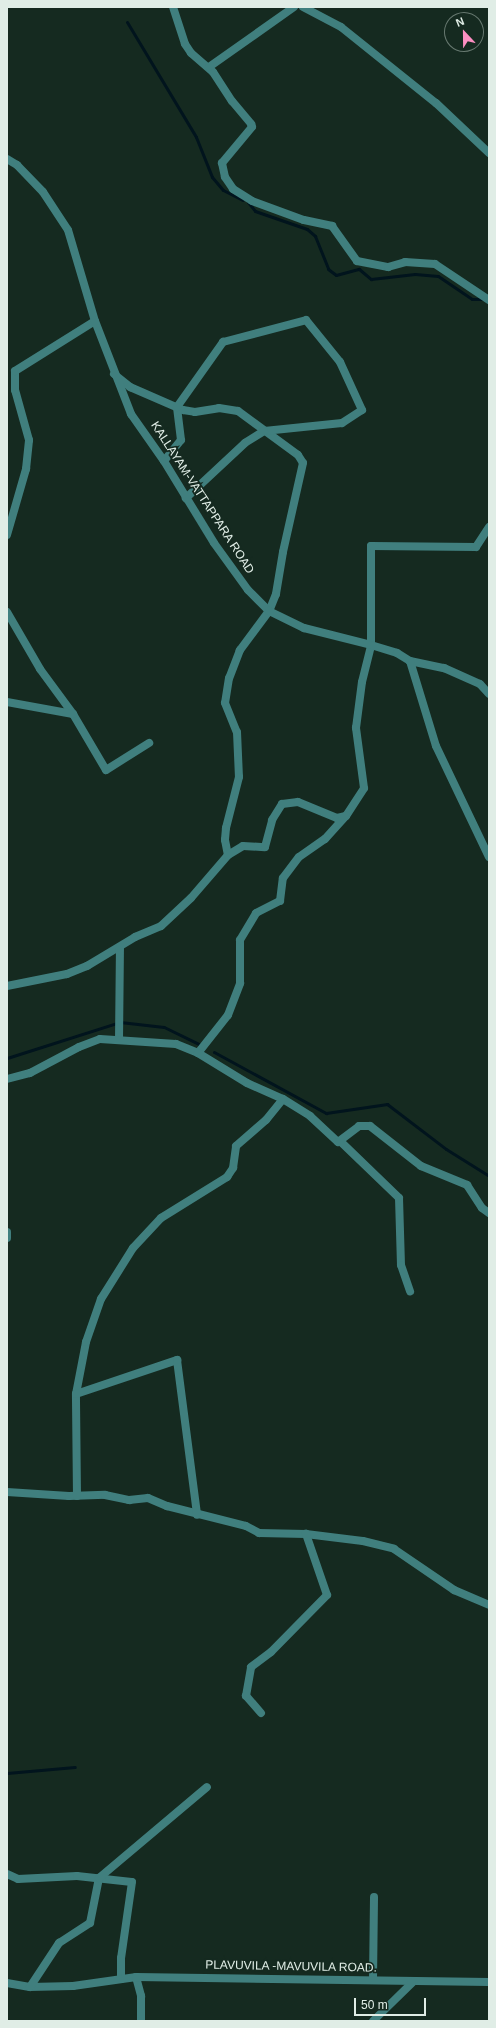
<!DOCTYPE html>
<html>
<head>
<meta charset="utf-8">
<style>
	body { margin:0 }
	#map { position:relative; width:496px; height:2028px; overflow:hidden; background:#152a20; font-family:Helvetica,sans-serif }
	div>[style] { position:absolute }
	.stream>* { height:3px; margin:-1.5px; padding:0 1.5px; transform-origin:1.5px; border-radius:1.5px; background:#01141d }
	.minor>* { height:8px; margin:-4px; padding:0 4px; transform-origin:4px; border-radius:4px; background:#407f7e }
	.tertiary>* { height:8px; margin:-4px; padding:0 4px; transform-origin:4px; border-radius:4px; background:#407f7e }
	span { translate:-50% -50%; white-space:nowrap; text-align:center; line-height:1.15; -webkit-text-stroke:3.5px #152a20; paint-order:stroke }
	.street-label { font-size:12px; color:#e0ede6 }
	.frame { position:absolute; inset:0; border:8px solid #e0ede6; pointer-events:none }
	.north { position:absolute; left:444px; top:12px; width:40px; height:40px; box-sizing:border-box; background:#152a20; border:1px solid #66786f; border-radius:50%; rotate:338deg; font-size:11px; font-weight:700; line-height:16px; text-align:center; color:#e0ede6 }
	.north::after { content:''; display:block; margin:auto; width:14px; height:18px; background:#fc8fc2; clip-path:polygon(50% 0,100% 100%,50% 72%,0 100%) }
	.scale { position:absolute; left:354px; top:1998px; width:72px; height:18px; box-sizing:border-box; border:2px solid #e0ede6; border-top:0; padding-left:5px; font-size:12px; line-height:14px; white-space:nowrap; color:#e0ede6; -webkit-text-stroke:3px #152a20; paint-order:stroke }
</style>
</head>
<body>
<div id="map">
	<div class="stream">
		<div style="left:127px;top:22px;width:134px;rotate:59deg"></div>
		<div style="left:196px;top:137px;width:43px;rotate:68.2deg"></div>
		<div style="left:212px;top:177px;width:17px;rotate:50deg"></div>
		<div style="left:223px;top:190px;width:22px;rotate:27deg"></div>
		<div style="left:248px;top:202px;width:11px;rotate:52deg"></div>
		<div style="left:255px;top:211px;width:55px;rotate:19.1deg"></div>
		<div style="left:307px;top:229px;width:11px;rotate:41deg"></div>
		<div style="left:315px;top:236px;width:35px;rotate:68deg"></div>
		<div style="left:328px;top:269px;width:10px;rotate:37deg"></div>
		<div style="left:336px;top:275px;width:24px;rotate:-15deg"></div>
		<div style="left:359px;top:269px;width:16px;rotate:40deg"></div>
		<div style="left:371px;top:279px;width:44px;rotate:-6.5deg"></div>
		<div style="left:415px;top:274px;width:23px;rotate:5deg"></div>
		<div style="left:438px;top:276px;width:41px;rotate:34.1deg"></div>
		<div style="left:472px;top:299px;width:12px"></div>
		<div style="left:214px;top:1052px;width:128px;rotate:28.6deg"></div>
		<div style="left:326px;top:1113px;width:62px;rotate:-8.4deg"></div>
		<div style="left:387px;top:1104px;width:74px;rotate:37.3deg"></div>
		<div style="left:446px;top:1149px;width:51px;rotate:32.1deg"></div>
		<div style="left:7px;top:1058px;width:119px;rotate:-17.7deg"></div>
		<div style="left:120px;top:1022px;width:44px;rotate:6.5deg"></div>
		<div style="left:164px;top:1027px;width:39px;rotate:26deg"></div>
		<div style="left:7px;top:1773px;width:68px;rotate:-5deg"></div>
	</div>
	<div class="minor">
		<div style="left:173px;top:7px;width:39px;rotate:72deg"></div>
		<div style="left:185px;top:44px;width:11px;rotate:56deg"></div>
		<div style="left:191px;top:53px;width:29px;rotate:41deg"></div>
		<div style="left:213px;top:72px;width:35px;rotate:57deg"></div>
		<div style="left:232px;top:101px;width:30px;rotate:50deg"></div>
		<div style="left:251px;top:124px;width:3px;rotate:72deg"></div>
		<div style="left:252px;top:127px;width:47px;rotate:129.8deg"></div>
		<div style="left:222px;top:163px;width:14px;rotate:78deg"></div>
		<div style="left:225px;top:177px;width:14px;rotate:56deg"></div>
		<div style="left:233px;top:189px;width:22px;rotate:32deg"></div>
		<div style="left:252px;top:201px;width:55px;rotate:20.1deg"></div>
		<div style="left:304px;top:220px;width:29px;rotate:12deg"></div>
		<div style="left:332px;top:226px;width:43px;rotate:54.5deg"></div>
		<div style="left:357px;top:261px;width:32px;rotate:11deg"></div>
		<div style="left:388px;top:267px;width:18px;rotate:-16deg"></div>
		<div style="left:405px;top:262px;width:30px;rotate:4deg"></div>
		<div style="left:435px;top:264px;width:65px;rotate:33.7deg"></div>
		<div style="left:303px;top:7px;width:43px;rotate:27.8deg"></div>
		<div style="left:341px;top:27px;width:122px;rotate:38.7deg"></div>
		<div style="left:436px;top:103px;width:73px;rotate:43.3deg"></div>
		<div style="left:209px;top:67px;width:104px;rotate:-35.2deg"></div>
		<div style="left:114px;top:374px;width:21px;rotate:39deg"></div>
		<div style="left:130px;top:387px;width:58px;rotate:23.5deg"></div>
		<div style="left:183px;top:410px;width:12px;rotate:9deg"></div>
		<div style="left:195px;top:412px;width:24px;rotate:-9deg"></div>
		<div style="left:219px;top:408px;width:19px;rotate:9deg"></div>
		<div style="left:238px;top:411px;width:74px;rotate:36.3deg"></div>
		<div style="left:298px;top:455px;width:9px;rotate:58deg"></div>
		<div style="left:303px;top:463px;width:91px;rotate:102.7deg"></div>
		<div style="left:283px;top:552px;width:43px;rotate:99.5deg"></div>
		<div style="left:276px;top:594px;width:18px;rotate:112deg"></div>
		<div style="left:269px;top:611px;width:49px;rotate:126.6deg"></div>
		<div style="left:240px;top:650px;width:30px;rotate:111deg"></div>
		<div style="left:229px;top:678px;width:25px;rotate:99deg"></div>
		<div style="left:225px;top:703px;width:31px;rotate:68deg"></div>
		<div style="left:237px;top:732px;width:45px;rotate:87.5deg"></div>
		<div style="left:239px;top:777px;width:53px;rotate:104.3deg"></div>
		<div style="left:226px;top:828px;width:12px;rotate:95deg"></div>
		<div style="left:225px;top:840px;width:15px;rotate:79deg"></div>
		<div style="left:164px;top:461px;width:27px;rotate:-51deg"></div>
		<div style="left:181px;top:440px;width:33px;rotate:-97deg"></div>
		<div style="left:177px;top:407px;width:80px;rotate:-54.7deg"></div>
		<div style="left:223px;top:342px;width:86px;rotate:-14.8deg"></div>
		<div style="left:306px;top:320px;width:54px;rotate:51deg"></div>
		<div style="left:340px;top:362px;width:53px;rotate:65.4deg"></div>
		<div style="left:362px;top:410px;width:24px;rotate:147deg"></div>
		<div style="left:342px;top:423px;width:78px;rotate:174.1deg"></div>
		<div style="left:264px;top:431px;width:22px;rotate:148deg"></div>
		<div style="left:245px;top:443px;width:81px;rotate:137deg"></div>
		<div style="left:7px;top:535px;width:69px;rotate:-73.9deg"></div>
		<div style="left:26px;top:469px;width:29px;rotate:-84deg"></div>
		<div style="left:29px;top:440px;width:52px;rotate:-105.6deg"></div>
		<div style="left:15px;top:390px;width:19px;rotate:-90deg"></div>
		<div style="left:15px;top:371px;width:94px;rotate:-32deg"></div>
		<div style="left:7px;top:612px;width:66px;rotate:59.9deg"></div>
		<div style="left:40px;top:669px;width:56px;rotate:53.7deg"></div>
		<div style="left:73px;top:714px;width:65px;rotate:59.5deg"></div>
		<div style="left:106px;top:770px;width:51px;rotate:-32.1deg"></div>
		<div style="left:410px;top:661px;width:35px;rotate:12deg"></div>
		<div style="left:444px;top:668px;width:39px;rotate:24deg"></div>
		<div style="left:480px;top:684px;width:13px;rotate:48deg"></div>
		<div style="left:7px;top:702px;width:67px;rotate:10.3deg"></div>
		<div style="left:7px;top:986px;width:61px;rotate:-11.3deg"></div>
		<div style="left:67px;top:974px;width:22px;rotate:-22deg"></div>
		<div style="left:87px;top:966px;width:56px;rotate:-31.1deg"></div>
		<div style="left:135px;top:937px;width:28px;rotate:-23deg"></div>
		<div style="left:161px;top:926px;width:41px;rotate:-43deg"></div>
		<div style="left:191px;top:898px;width:57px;rotate:-49.3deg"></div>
		<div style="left:228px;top:855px;width:17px;rotate:-31deg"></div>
		<div style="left:243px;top:846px;width:22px;rotate:3deg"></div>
		<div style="left:265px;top:847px;width:28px;rotate:-75deg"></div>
		<div style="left:272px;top:820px;width:19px;rotate:-58deg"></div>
		<div style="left:282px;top:804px;width:16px;rotate:-7deg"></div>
		<div style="left:298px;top:802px;width:42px;rotate:22.3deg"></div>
		<div style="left:337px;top:818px;width:9px;rotate:-13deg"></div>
		<div style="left:346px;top:816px;width:33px;rotate:-57deg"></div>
		<div style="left:364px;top:788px;width:61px;rotate:-97.6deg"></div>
		<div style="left:356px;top:728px;width:46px;rotate:-82.6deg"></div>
		<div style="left:362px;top:682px;width:38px;rotate:-76deg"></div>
		<div style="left:371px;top:645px;width:99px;rotate:-90deg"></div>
		<div style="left:371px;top:546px;width:105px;rotate:0.5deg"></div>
		<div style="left:476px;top:547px;width:24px;rotate:-57deg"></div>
		<div style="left:119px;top:1040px;width:93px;rotate:-89.4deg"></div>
		<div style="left:198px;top:1053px;width:48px;rotate:-51.7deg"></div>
		<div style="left:228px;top:1015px;width:34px;rotate:-69deg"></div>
		<div style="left:240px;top:983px;width:43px;rotate:-90deg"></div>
		<div style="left:240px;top:940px;width:31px;rotate:-59deg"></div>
		<div style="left:256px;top:913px;width:27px;rotate:-27deg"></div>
		<div style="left:280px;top:901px;width:23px;rotate:-83deg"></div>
		<div style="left:283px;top:878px;width:26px;rotate:-53deg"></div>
		<div style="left:299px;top:857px;width:32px;rotate:-35deg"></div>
		<div style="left:325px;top:839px;width:31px;rotate:-48deg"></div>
		<div style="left:7px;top:1079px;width:24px;rotate:-15deg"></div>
		<div style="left:30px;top:1073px;width:55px;rotate:-28deg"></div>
		<div style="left:79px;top:1047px;width:22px;rotate:-21deg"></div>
		<div style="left:100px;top:1039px;width:76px;rotate:3.8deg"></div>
		<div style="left:176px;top:1044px;width:24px;rotate:22deg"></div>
		<div style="left:198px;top:1053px;width:57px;rotate:31.5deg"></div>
		<div style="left:247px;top:1083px;width:39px;rotate:24deg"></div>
		<div style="left:283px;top:1099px;width:32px;rotate:32deg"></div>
		<div style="left:310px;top:1116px;width:38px;rotate:43deg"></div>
		<div style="left:338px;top:1142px;width:26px;rotate:-37deg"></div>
		<div style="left:359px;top:1126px;width:11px"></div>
		<div style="left:370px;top:1126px;width:65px;rotate:38.1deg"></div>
		<div style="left:421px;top:1166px;width:50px;rotate:22.4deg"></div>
		<div style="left:467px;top:1185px;width:27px;rotate:57deg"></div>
		<div style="left:482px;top:1208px;width:9px;rotate:36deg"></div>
		<div style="left:340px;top:1141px;width:82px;rotate:44deg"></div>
		<div style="left:399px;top:1198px;width:67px;rotate:88.3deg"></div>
		<div style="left:401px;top:1265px;width:28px;rotate:71deg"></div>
		<div style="left:7px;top:1232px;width:6px;rotate:90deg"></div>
		<div style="left:76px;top:1394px;width:53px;rotate:-79.1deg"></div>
		<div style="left:86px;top:1342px;width:46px;rotate:-70.8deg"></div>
		<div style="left:101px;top:1299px;width:60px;rotate:-57.9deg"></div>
		<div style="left:133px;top:1248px;width:41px;rotate:-47deg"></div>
		<div style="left:161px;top:1218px;width:78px;rotate:-31.8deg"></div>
		<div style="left:227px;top:1177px;width:11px;rotate:-56deg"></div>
		<div style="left:233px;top:1168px;width:22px;rotate:-82deg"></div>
		<div style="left:236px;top:1146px;width:40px;rotate:-41deg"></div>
		<div style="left:266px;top:1120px;width:27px;rotate:-51deg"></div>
		<div style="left:7px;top:1492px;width:62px;rotate:3.7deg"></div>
		<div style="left:69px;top:1496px;width:36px;rotate:-2deg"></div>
		<div style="left:105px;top:1495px;width:25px;rotate:12deg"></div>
		<div style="left:129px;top:1500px;width:19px;rotate:-6deg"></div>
		<div style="left:148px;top:1498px;width:21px;rotate:23deg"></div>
		<div style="left:167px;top:1506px;width:81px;rotate:14.2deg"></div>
		<div style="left:246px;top:1526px;width:15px;rotate:28deg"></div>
		<div style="left:259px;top:1533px;width:47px;rotate:1.2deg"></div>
		<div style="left:306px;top:1534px;width:57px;rotate:7deg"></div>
		<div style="left:363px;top:1541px;width:32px;rotate:14deg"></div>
		<div style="left:394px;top:1549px;width:73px;rotate:34.3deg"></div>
		<div style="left:454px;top:1590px;width:38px;rotate:23deg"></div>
		<div style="left:77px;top:1496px;width:102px;rotate:-90.6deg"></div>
		<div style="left:76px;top:1394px;width:107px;rotate:-18.6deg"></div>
		<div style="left:177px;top:1360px;width:156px;rotate:82.6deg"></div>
		<div style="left:261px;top:1713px;width:23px;rotate:-131deg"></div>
		<div style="left:246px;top:1696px;width:29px;rotate:-80deg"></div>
		<div style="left:251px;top:1667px;width:25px;rotate:-37deg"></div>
		<div style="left:271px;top:1652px;width:80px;rotate:-45.5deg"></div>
		<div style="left:327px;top:1595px;width:65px;rotate:-109deg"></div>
		<div style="left:7px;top:1874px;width:12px;rotate:24deg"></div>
		<div style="left:18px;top:1879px;width:59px;rotate:-2.9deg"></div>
		<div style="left:77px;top:1876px;width:55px;rotate:6.2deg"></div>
		<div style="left:132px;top:1882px;width:77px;rotate:98.2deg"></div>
		<div style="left:121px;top:1958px;width:21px;rotate:90deg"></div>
		<div style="left:136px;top:1977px;width:20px;rotate:75deg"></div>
		<div style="left:141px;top:1996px;width:25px;rotate:90deg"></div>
		<div style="left:373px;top:1980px;width:83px;rotate:-89.3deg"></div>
		<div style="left:7px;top:1983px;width:23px;rotate:10deg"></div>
		<div style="left:30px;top:1987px;width:43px;rotate:-1.3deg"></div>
		<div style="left:73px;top:1986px;width:64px;rotate:-8.1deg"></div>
		<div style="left:136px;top:1977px;width:353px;rotate:0.8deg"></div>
		<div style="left:30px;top:1987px;width:53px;rotate:-56.6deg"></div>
		<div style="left:59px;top:1943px;width:37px;rotate:-33deg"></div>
		<div style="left:90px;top:1923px;width:46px;rotate:-78.7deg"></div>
		<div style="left:99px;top:1878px;width:141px;rotate:-40.1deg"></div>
		<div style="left:373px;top:2021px;width:57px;rotate:-44.3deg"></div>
	</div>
	<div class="tertiary">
		<div style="left:7px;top:159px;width:12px;rotate:31deg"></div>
		<div style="left:17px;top:165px;width:37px;rotate:46deg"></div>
		<div style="left:43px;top:192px;width:45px;rotate:56.7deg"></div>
		<div style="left:68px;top:230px;width:95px;rotate:73.5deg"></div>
		<div style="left:95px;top:321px;width:100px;rotate:68.8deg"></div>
		<div style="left:131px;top:414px;width:57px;rotate:54.9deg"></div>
		<div style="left:164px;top:461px;width:96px;rotate:58.6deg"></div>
		<div style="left:214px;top:543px;width:58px;rotate:54.1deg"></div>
		<div style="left:248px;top:590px;width:30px;rotate:45deg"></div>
		<div style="left:269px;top:611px;width:39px;rotate:26deg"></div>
		<div style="left:304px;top:628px;width:69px;rotate:14.2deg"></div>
		<div style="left:371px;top:645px;width:27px;rotate:17deg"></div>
		<div style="left:397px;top:653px;width:15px;rotate:32deg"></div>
		<div style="left:410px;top:661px;width:89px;rotate:73deg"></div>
		<div style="left:436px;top:746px;width:123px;rotate:64.5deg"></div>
	</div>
	<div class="street-label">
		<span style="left:202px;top:498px;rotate:57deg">KALLAYAM-VATTAPPARA ROAD</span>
		<span style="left:291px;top:1967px;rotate:1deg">PLAVUVILA -MAVUVILA ROAD.</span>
	</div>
	<div class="frame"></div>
	<div class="north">N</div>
	<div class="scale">50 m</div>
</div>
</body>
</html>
